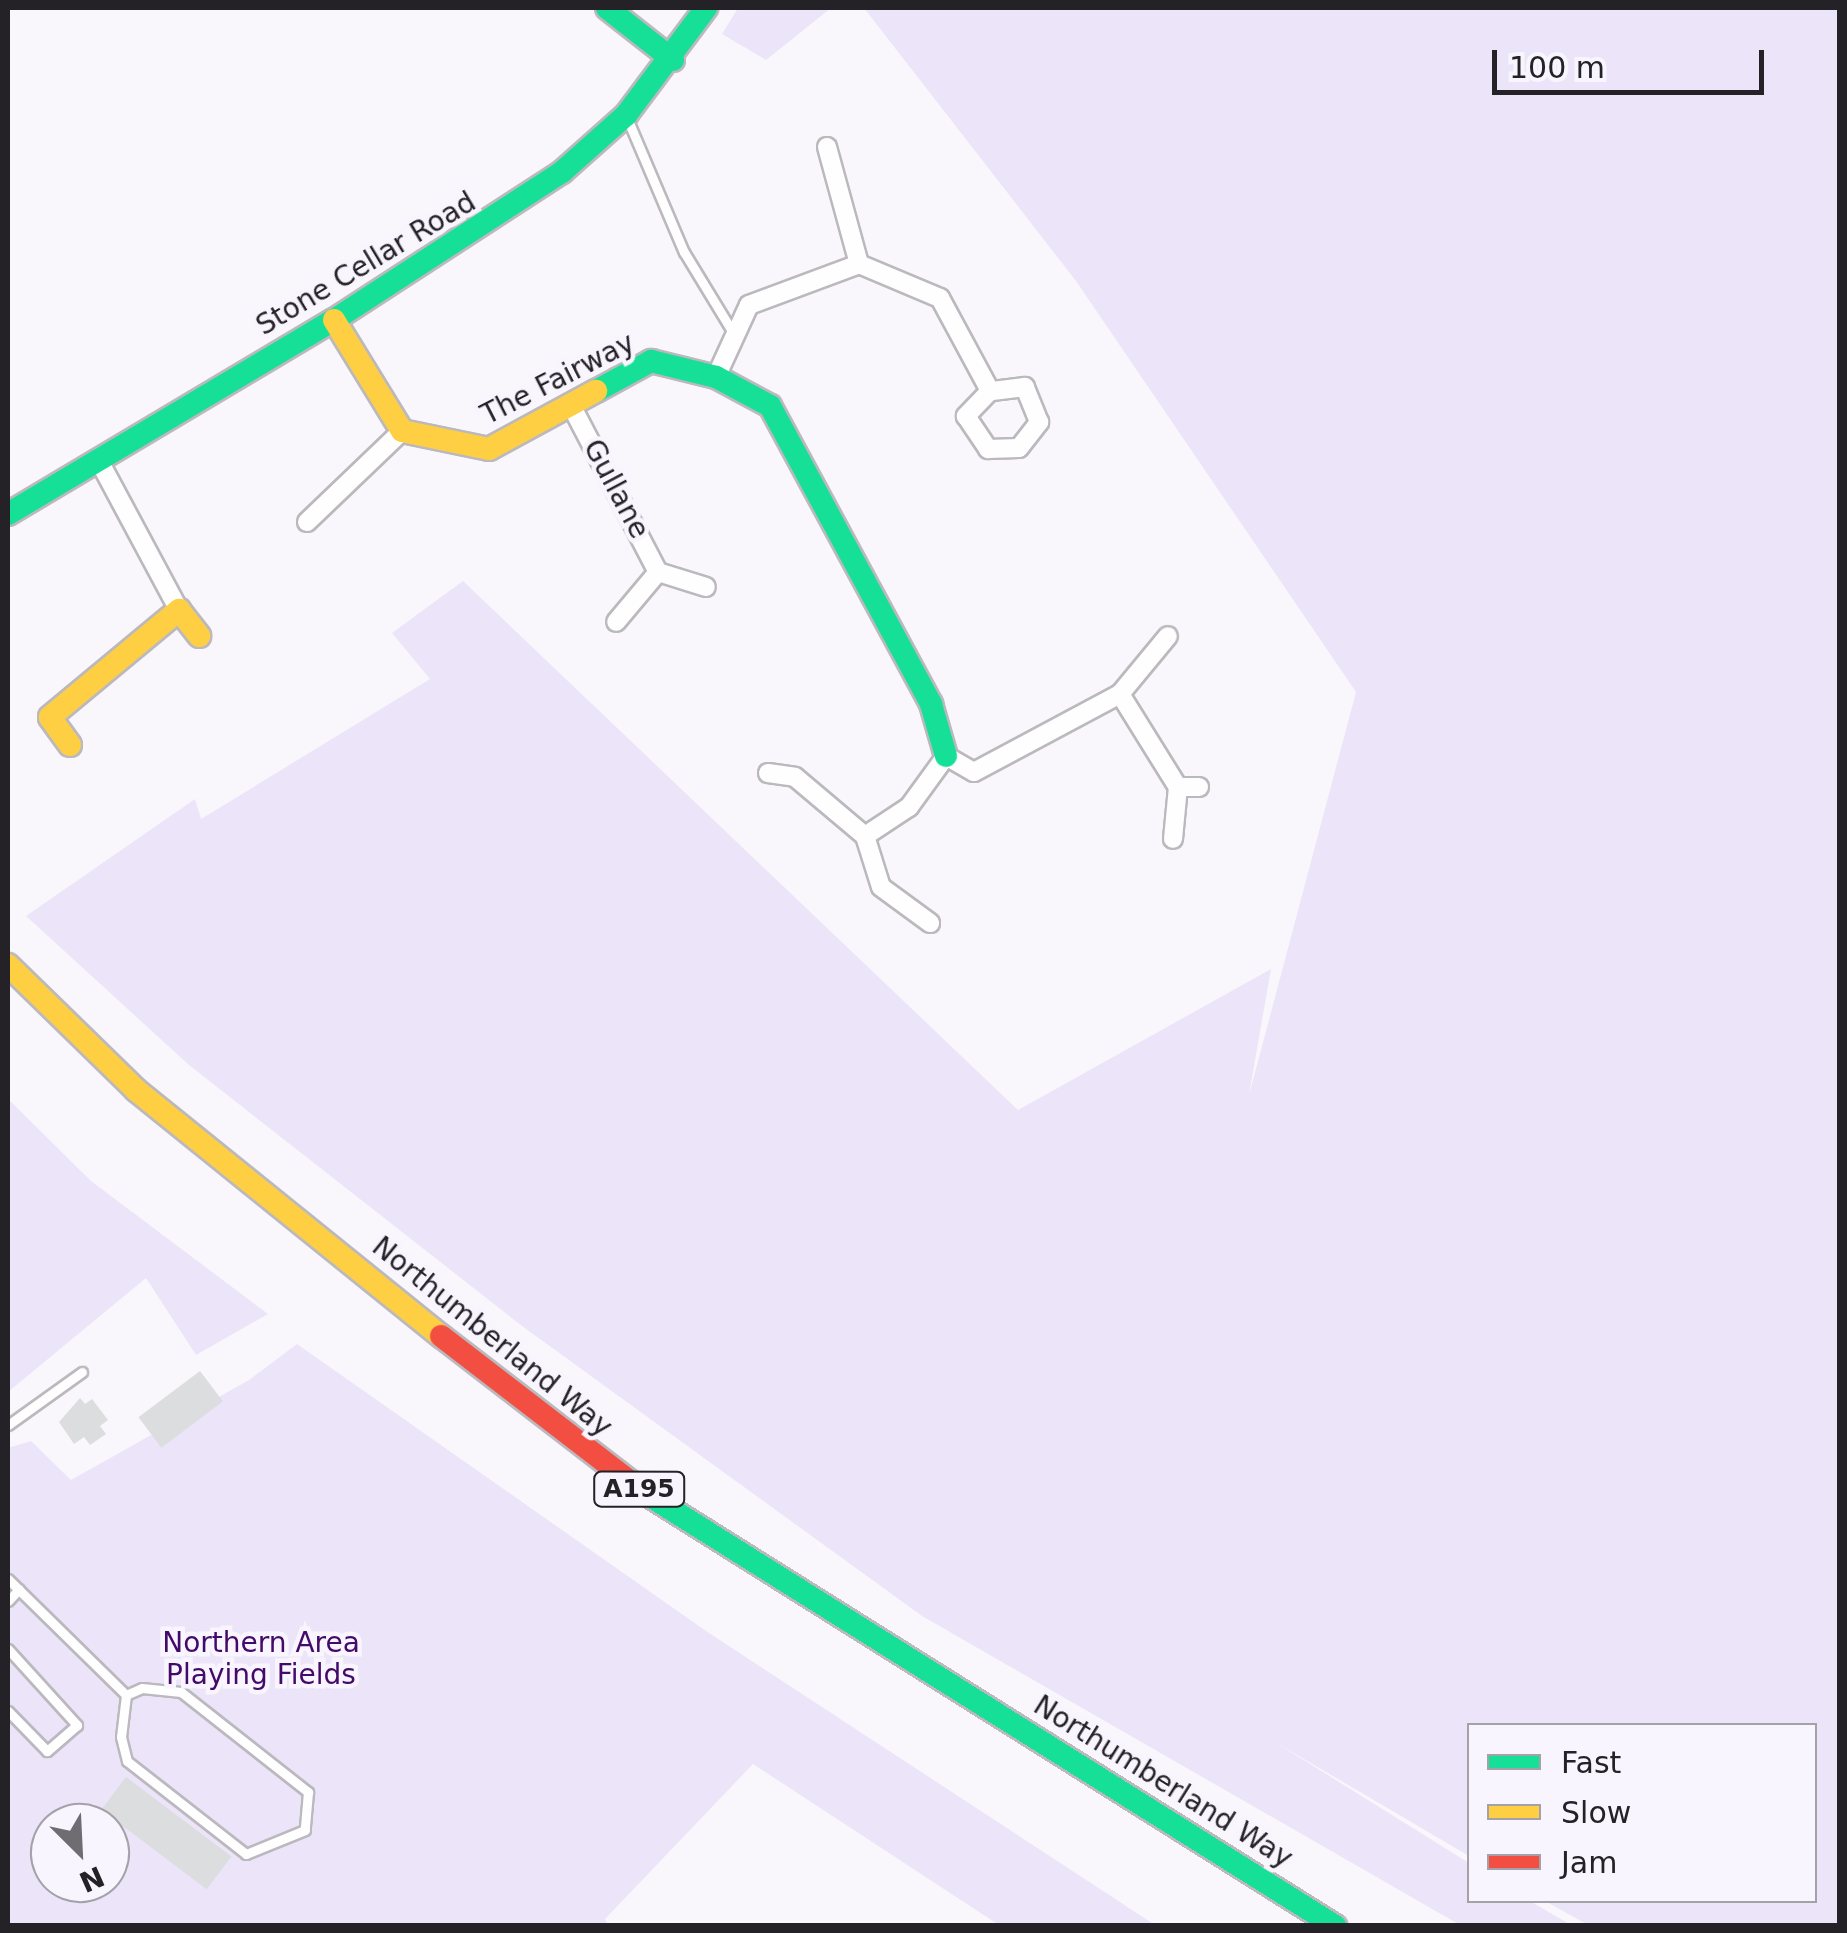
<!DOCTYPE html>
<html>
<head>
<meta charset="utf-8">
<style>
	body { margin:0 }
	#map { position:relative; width:1847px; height:1933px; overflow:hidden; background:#f9f7fc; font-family:"DejaVu Sans",sans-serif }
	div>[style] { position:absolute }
	.green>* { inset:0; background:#ece4f8 }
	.building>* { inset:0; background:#dbddde; transform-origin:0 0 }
	.roads { filter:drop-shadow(2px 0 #bbb9be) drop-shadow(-2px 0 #bbb9be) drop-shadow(0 2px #bbb9be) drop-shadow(0 -2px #bbb9be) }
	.lane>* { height:9px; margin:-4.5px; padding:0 4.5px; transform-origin:4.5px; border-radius:4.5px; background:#fefeff }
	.street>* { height:18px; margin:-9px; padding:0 9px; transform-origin:9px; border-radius:9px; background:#fefeff }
	.fast>* { height:22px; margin:-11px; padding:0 11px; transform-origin:11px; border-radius:11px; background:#16e098 }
	.slow>* { height:22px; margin:-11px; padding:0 11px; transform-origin:11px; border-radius:11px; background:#ffcf43 }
	.jam>* { height:22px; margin:-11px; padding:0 11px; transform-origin:11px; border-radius:11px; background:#f24e42 }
	span { translate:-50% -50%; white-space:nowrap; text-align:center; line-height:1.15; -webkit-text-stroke:9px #f9f5fe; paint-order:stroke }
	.shield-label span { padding:2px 8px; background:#f9f5fe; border:2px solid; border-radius:8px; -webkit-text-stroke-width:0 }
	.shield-label { font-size:25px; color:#242227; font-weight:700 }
	.street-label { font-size:28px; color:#242227 }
	.park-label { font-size:28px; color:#420a69 }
	.frame { position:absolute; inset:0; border:10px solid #242227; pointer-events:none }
	.legend { position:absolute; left:1467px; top:1723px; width:350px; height:180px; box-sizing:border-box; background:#f9f5fe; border:2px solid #a4a1a8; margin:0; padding:12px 18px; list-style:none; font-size:30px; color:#242227 }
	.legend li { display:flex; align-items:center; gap:20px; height:50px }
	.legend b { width:50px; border:2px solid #a4a1a8 }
	.north { position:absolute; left:30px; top:1803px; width:100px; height:100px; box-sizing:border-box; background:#f9f5fe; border:2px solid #a4a1a8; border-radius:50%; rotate:156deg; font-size:28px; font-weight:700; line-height:40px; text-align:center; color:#242227 }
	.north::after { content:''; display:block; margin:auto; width:35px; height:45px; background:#6f6d72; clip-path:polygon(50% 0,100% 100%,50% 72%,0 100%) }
	.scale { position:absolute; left:1492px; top:50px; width:272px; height:45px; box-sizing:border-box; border:5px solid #242227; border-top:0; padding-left:12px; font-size:30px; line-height:35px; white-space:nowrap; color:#242227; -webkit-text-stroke:8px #f9f5fe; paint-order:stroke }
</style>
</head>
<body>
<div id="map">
	<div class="green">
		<div style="clip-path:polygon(738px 8px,831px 8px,766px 60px,722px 34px)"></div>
		<div style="clip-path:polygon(864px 8px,1839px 8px,1839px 1925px,1588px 1925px,1545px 1901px,1814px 1900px,1814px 1726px,1470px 1726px,1469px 1856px,1275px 1742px,1469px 1863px,1470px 1900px,1530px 1901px,1571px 1925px,1460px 1925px,922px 1616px,522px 1326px,189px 1065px,26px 916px,195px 799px,201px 819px,430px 679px,392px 633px,463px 581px,1018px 1110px,1271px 969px,1249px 1095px,1356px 692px,1076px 281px)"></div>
		<div style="clip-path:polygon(8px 1099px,91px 1181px,268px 1314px,196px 1355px,146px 1278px,8px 1392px)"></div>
		<div style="clip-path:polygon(evenodd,297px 1344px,706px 1631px,1155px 1925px,999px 1925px,753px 1764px,605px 1919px,608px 1925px,8px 1926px,8px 1448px,31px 1441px,71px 1480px,249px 1380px,297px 1344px,50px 1823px,110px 1823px,110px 1883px,50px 1883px,50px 1823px)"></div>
	</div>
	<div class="building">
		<div style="left:200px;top:1371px;width:38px;height:77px;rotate:53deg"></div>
		<div style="clip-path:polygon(80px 1398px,85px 1404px,92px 1399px,108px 1420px,100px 1426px,106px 1434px,90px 1445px,84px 1437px,74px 1444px,59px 1422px)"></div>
		<div style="left:126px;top:1777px;width:132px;height:41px;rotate:37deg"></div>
	</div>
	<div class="roads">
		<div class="lane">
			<div style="left:627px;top:118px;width:146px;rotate:67deg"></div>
			<div style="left:684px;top:252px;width:98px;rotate:58.7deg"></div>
			<div style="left:8px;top:1425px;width:91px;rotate:-35.6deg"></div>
			<div style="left:8px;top:1579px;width:165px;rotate:44.5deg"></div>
			<div style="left:8px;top:1601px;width:16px;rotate:-47deg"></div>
			<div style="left:8px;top:1649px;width:103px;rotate:47.8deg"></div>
			<div style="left:77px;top:1725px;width:40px;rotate:139deg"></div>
			<div style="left:47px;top:1751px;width:56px;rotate:-134.3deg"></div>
			<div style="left:142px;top:1688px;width:39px;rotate:6deg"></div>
			<div style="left:181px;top:1692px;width:162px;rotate:38.2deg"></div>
			<div style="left:308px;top:1792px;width:38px;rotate:95deg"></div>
			<div style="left:305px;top:1830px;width:64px;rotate:157.9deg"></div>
			<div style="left:246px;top:1854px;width:151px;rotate:-142deg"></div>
			<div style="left:127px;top:1761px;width:25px;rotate:-104deg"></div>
			<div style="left:121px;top:1737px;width:42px;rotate:-83.2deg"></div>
			<div style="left:126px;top:1695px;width:17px;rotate:-24deg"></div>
		</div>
		<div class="street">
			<div style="left:827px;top:147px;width:121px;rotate:74.7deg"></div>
			<div style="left:716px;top:377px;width:79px;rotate:-65.4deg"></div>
			<div style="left:749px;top:305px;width:117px;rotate:-20.4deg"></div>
			<div style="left:859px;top:264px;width:88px;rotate:22.8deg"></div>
			<div style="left:940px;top:298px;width:106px;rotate:61.7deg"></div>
			<div style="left:990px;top:391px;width:35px;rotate:134deg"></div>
			<div style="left:966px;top:416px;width:40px;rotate:56deg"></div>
			<div style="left:988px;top:449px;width:31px;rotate:-2deg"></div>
			<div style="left:1019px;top:448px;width:33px;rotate:-52deg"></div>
			<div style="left:1039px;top:422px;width:38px;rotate:-112deg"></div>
			<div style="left:1025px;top:387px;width:35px;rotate:173deg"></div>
			<div style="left:572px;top:407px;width:186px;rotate:62.5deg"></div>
			<div style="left:658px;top:572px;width:65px;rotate:130deg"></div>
			<div style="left:98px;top:459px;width:171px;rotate:61.8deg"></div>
			<div style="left:307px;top:522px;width:132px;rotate:-43.8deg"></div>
			<div style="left:658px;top:572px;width:50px;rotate:17.4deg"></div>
			<div style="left:1120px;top:694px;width:110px;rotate:58.1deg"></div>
			<div style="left:1178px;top:787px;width:52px;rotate:95.5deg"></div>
			<div style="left:768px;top:773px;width:27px;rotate:8deg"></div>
			<div style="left:795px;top:777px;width:92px;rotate:40.1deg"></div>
			<div style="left:865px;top:836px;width:53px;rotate:-33.4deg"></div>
			<div style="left:909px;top:807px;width:63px;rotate:-54deg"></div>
			<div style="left:946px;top:756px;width:32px;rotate:30deg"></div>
			<div style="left:974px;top:772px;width:166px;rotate:-28.1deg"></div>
			<div style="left:1120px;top:694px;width:75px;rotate:-50.4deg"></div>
			<div style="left:1178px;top:787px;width:21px"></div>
			<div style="left:865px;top:836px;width:53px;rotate:72.6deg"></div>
			<div style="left:881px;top:887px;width:61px;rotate:36.3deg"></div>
		</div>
		<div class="fast">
			<div style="left:607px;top:8px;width:84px;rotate:38.2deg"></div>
			<div style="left:596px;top:391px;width:63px;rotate:-28.6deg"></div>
			<div style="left:651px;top:361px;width:67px;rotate:13.8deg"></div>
			<div style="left:716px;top:377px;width:61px;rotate:28.2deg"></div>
			<div style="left:770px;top:406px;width:339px;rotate:61.6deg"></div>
			<div style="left:931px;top:704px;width:54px;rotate:73.9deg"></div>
			<div style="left:8px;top:514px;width:379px;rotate:-30.8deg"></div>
			<div style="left:334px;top:320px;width:272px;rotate:-33deg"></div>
			<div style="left:562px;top:172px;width:86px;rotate:-41.7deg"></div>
			<div style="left:626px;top:115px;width:134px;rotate:-53.2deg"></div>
			<div style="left:645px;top:1493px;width:815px;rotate:32.11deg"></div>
		</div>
		<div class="slow">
			<div style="left:334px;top:320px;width:130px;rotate:58.5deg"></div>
			<div style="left:402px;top:431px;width:89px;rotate:11.7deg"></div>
			<div style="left:489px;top:449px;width:122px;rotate:-28.5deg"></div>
			<div style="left:70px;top:745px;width:34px;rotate:-126deg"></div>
			<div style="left:50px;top:717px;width:168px;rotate:-39.7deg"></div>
			<div style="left:179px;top:610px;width:33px;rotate:52deg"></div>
			<div style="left:8px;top:965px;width:179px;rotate:44.3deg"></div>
			<div style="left:136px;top:1090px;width:392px;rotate:38.9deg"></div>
		</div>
		<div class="jam">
			<div style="left:441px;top:1336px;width:257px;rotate:37.6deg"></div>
		</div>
	</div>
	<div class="shield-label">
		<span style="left:639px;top:1489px">A195</span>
	</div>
	<div class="street-label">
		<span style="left:366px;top:264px;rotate:-31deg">Stone Cellar Road</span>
		<span style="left:558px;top:379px;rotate:-27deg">The Fairway</span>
		<span style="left:616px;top:489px;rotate:62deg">Gullane</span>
		<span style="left:492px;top:1337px;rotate:39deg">Northumberland Way</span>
		<span style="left:1163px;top:1782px;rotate:32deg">Northumberland Way</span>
	</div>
	<div class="park-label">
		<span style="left:261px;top:1659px">Northern Area<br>Playing Fields</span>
	</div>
	<div class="frame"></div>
	<ul class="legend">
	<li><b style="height:12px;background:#16e098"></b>Fast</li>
	<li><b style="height:12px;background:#ffcf43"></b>Slow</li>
	<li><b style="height:12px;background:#f24e42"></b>Jam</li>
	</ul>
	<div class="north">N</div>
	<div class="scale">100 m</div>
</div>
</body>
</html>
